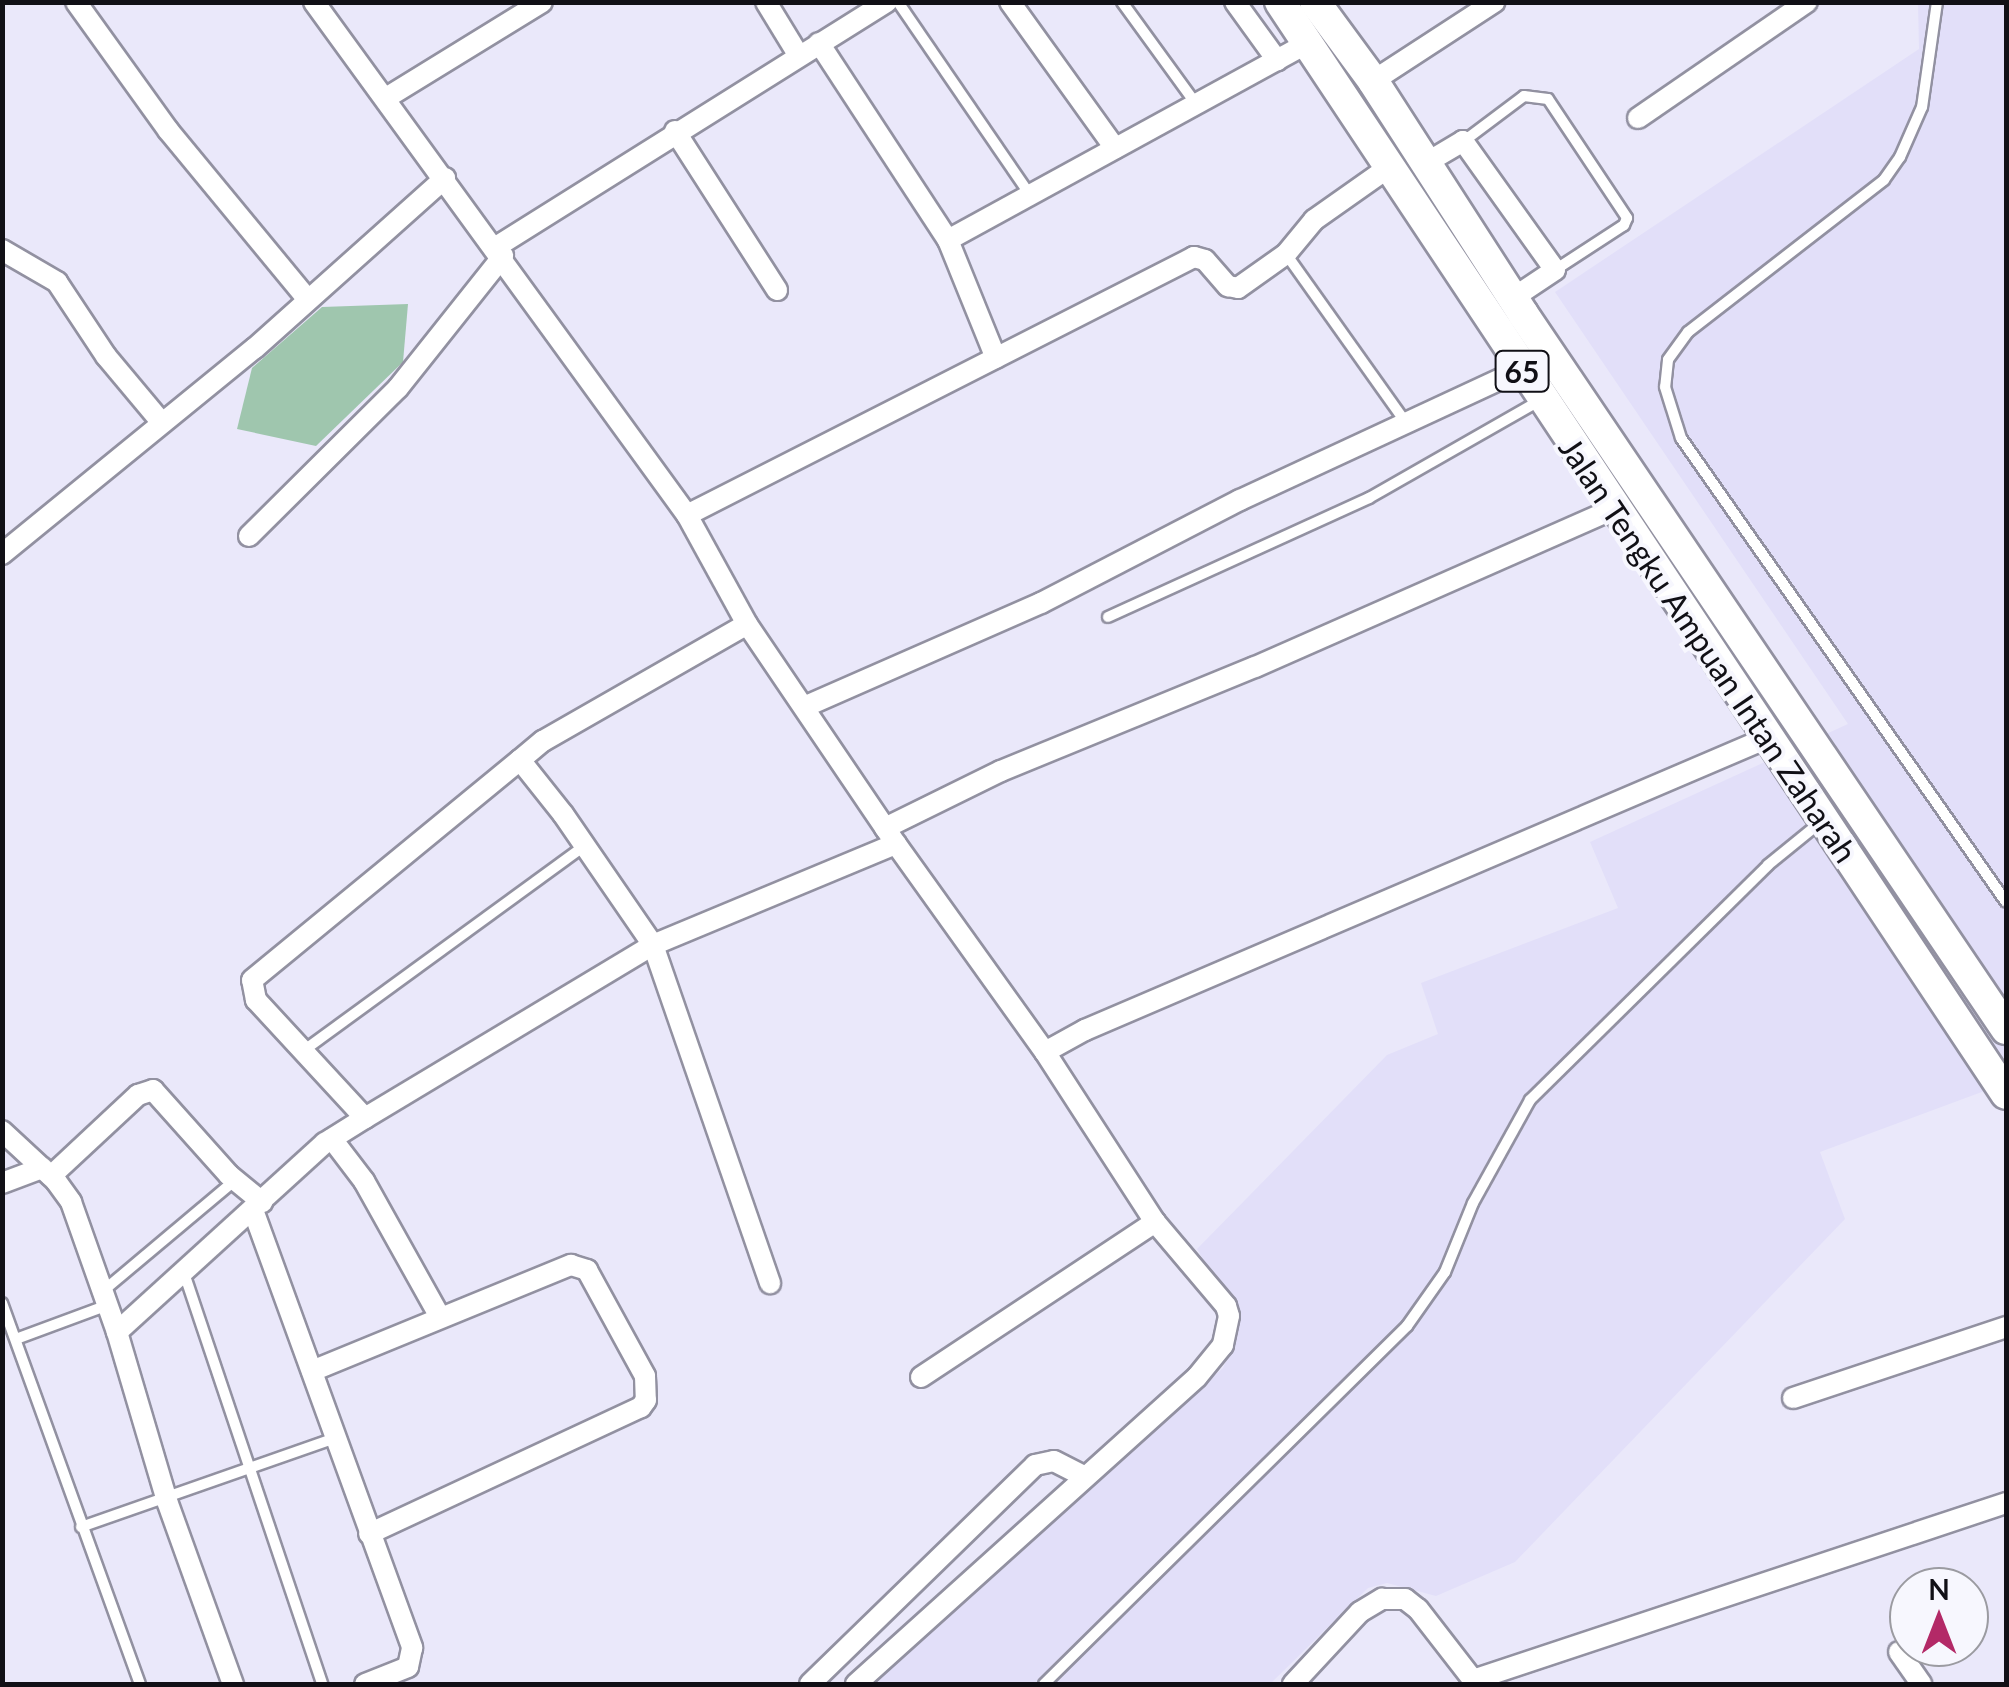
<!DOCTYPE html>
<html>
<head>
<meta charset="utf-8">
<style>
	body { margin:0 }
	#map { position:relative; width:2009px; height:1687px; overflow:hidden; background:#eae8fa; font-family:Lato,sans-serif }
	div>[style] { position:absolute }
	.built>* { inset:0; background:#e2dff9 }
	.green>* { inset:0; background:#9fc6ae }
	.roads { filter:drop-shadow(2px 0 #9291a1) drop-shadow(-2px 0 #9291a1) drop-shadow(0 2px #9291a1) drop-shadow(0 -2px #9291a1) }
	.lane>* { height:10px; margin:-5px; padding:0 5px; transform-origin:5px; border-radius:5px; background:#fff }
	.street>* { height:20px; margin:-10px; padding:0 10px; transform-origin:10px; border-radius:10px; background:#fff }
	.primary>* { height:30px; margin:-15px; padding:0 15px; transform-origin:15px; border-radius:15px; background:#fff }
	span { translate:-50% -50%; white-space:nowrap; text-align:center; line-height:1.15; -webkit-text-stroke:8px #f7f7fe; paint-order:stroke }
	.shield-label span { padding:2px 8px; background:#f7f7fe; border:2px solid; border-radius:8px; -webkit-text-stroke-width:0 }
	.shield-label { font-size:30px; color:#111016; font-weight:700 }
	.street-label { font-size:32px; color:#111016 }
	.frame { position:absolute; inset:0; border:5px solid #111016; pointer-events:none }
	.north { position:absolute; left:1889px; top:1567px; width:100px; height:100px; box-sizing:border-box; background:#f7f7fe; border:2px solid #9b9ba1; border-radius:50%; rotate:0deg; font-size:28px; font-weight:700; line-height:40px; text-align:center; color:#111016 }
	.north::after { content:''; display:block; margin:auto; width:35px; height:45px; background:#b32967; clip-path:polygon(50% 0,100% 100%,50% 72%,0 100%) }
</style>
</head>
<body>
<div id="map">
	<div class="built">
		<div style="clip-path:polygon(1918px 3px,2006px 3px,2006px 1083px,1820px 1152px,1845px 1219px,1515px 1562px,1436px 1596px,1387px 1583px,1368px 1588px,1270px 1684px,869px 1684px,1223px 1368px,1236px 1338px,1235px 1321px,1231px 1306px,1197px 1249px,1387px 1055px,1438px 1034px,1421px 983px,1618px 908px,1590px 842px,1848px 724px,1555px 292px,1919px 49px)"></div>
	</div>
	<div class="green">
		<div style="clip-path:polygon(408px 304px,403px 362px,316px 446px,237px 429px,252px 368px,322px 307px)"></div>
	</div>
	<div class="roads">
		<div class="lane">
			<div style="left:898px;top:2px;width:234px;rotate:55.6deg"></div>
			<div style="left:1122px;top:2px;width:126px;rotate:54deg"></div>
			<div style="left:1937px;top:2px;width:106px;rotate:98.1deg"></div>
			<div style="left:1922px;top:107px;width:55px;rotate:113.7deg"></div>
			<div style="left:1900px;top:157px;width:28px;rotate:125deg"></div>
			<div style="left:1884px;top:180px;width:248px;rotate:142.2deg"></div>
			<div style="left:1688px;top:332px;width:34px;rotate:126deg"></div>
			<div style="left:1668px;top:360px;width:27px;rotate:96deg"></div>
			<div style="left:1665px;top:387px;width:53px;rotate:72.6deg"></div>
			<div style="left:1681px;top:438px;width:566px;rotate:54.99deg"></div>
			<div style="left:1464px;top:141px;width:75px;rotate:-36.9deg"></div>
			<div style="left:1524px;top:96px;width:24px;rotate:7deg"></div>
			<div style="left:1548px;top:99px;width:143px;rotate:56.4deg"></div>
			<div style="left:1627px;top:218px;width:8px;rotate:113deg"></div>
			<div style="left:1624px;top:225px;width:82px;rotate:146.9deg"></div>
			<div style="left:1286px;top:254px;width:209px;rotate:54.6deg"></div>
			<div style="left:1108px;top:617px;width:287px;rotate:-24.5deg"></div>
			<div style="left:1369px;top:498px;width:198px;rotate:-29.7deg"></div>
			<div style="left:303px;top:1051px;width:349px;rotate:-36.1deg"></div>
			<div style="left:184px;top:1273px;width:434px;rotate:71.4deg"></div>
			<div style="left:103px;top:1291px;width:171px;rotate:-40deg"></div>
			<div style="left:2px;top:1303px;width:405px;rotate:70.1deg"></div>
			<div style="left:16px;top:1339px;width:98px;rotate:-20.3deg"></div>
			<div style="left:81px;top:1527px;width:269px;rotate:-19.3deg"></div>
			<div style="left:1044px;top:1684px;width:510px;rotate:-44.6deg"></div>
			<div style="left:1407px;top:1326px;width:66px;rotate:-54.9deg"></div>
			<div style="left:1445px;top:1272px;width:74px;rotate:-67.9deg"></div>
			<div style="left:1473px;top:1203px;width:118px;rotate:-61deg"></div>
			<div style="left:1530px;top:1100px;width:334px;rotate:-44.6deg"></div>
			<div style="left:1768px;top:865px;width:68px;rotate:-39.1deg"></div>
		</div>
		<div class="street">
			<div style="left:76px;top:2px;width:158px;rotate:54.3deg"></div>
			<div style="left:168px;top:130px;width:220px;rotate:50.5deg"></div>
			<div style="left:314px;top:2px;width:634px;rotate:53.98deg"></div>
			<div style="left:687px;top:515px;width:124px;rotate:61.2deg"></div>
			<div style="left:747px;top:624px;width:266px;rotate:55.9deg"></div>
			<div style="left:896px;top:844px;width:256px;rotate:54.4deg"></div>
			<div style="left:1045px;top:1052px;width:202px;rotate:57.1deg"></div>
			<div style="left:1155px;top:1222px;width:110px;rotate:49.8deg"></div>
			<div style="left:1226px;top:1306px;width:10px;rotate:73deg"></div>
			<div style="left:1229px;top:1316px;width:30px;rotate:102deg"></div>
			<div style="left:1223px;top:1345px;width:41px;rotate:129.1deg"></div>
			<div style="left:1197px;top:1377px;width:459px;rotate:138deg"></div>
			<div style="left:766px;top:2px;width:63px;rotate:58.6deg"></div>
			<div style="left:1010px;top:2px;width:180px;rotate:54.3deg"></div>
			<div style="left:1235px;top:2px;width:72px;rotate:54.1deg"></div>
			<div style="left:819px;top:43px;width:235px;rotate:56.8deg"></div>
			<div style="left:948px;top:240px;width:127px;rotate:67.9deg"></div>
			<div style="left:1373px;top:81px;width:145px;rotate:-33.1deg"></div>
			<div style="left:386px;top:98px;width:183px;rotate:-31.6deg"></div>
			<div style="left:1638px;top:118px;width:205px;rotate:-34.5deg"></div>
			<div style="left:675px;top:131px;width:189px;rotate:57.3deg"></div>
			<div style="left:1426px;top:163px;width:43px;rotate:-30.7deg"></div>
			<div style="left:1463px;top:141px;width:158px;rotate:54.5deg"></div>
			<div style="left:1555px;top:270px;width:50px;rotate:146.3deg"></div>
			<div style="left:948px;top:240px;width:410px;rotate:-28.7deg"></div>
			<div style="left:496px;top:247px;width:461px;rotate:-32.1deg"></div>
			<div style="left:2px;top:250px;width:64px;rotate:30.2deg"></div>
			<div style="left:57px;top:282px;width:89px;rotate:56.5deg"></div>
			<div style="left:106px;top:356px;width:87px;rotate:50.1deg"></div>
			<div style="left:687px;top:515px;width:569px;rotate:-26.97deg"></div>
			<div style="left:1194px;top:257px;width:11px;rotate:15deg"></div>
			<div style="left:1205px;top:260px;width:35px;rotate:49deg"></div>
			<div style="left:1228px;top:286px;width:10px;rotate:11deg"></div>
			<div style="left:1238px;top:288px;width:59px;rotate:-35.3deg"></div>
			<div style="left:1286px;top:254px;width:44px;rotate:-50.5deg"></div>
			<div style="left:1314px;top:220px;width:92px;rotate:-35.2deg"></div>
			<div style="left:249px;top:536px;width:210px;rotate:-44.8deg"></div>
			<div style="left:398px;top:388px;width:169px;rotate:-51.5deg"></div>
			<div style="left:2px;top:554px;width:326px;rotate:-39.2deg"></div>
			<div style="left:255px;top:348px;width:255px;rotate:-41.8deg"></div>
			<div style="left:804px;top:707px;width:259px;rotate:-23.7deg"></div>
			<div style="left:1041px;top:603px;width:224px;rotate:-27.4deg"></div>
			<div style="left:1240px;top:500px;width:311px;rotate:-24.9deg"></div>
			<div style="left:520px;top:760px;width:30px;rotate:-40deg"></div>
			<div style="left:543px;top:741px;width:235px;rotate:-29.8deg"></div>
			<div style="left:885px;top:828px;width:129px;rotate:-26.2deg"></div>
			<div style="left:1001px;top:771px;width:274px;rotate:-22.3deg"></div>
			<div style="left:1255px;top:667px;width:392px;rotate:-23.8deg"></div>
			<div style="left:1045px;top:1052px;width:46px;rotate:-28.8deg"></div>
			<div style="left:1085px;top:1030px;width:742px;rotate:-23.18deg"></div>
			<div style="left:365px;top:1118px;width:161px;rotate:-132.7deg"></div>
			<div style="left:256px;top:1000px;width:20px;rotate:-101deg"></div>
			<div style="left:252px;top:980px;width:347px;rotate:-39.4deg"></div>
			<div style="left:520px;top:760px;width:69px;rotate:51.5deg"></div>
			<div style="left:563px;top:814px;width:159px;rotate:55.5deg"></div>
			<div style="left:653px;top:945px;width:358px;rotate:70.9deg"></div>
			<div style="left:2px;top:1131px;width:74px;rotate:42.8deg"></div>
			<div style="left:56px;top:1181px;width:26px;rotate:54deg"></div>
			<div style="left:71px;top:1202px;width:138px;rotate:70.5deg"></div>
			<div style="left:117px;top:1332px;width:176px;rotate:73.5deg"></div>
			<div style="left:167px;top:1501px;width:195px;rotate:70.2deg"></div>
			<div style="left:332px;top:1139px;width:53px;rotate:52.7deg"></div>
			<div style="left:364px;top:1181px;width:156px;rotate:60.8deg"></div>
			<div style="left:51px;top:1176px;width:119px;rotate:-43deg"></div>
			<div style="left:138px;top:1095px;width:16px;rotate:-18deg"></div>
			<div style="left:153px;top:1090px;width:114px;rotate:48.2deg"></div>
			<div style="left:229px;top:1175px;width:43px;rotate:39.3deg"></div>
			<div style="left:2px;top:1183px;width:43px;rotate:-20.6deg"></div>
			<div style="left:253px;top:1210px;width:466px;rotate:70deg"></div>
			<div style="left:412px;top:1648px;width:19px;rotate:102deg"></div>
			<div style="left:408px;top:1667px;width:46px;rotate:158.4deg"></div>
			<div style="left:117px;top:1332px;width:281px;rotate:-42.3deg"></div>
			<div style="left:325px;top:1143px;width:47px;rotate:-32deg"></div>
			<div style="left:365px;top:1118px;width:336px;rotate:-31deg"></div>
			<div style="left:653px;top:945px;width:263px;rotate:-22.6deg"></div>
			<div style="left:312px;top:1371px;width:280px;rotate:-22.3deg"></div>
			<div style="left:571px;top:1265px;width:17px;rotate:17deg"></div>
			<div style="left:587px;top:1270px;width:121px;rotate:61.3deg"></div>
			<div style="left:645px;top:1376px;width:24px;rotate:88deg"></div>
			<div style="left:646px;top:1400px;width:9px;rotate:126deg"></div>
			<div style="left:641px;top:1407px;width:300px;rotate:155deg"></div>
			<div style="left:921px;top:1377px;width:281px;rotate:-33.5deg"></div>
			<div style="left:1793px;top:1398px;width:225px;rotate:-18.4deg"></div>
			<div style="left:1899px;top:1652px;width:39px;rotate:55deg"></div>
			<div style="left:810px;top:1684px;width:314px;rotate:-44.2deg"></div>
			<div style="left:1035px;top:1465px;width:19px;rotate:-12deg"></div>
			<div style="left:1054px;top:1461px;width:33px;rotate:27deg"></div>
			<div style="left:1293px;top:1684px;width:98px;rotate:-47.1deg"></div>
			<div style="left:1360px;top:1612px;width:26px;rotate:-31deg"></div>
			<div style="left:1382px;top:1599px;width:23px"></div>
			<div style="left:1405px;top:1599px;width:16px;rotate:38deg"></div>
			<div style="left:1418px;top:1609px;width:90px;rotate:52.2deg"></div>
			<div style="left:1473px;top:1680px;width:562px;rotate:-18.37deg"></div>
		</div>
		<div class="primary">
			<div style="left:1280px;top:2px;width:1311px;rotate:56.38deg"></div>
			<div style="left:1315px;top:2px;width:98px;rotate:53.7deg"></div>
			<div style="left:1373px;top:81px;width:277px;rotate:57.2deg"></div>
			<div style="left:1523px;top:314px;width:863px;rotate:55.96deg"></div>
		</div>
	</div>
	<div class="shield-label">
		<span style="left:1522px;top:371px">65</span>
	</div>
	<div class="street-label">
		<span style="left:1708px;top:650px;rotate:56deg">Jalan Tengku Ampuan Intan Zaharah</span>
	</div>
	<div class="frame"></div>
	<div class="north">N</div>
</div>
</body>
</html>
